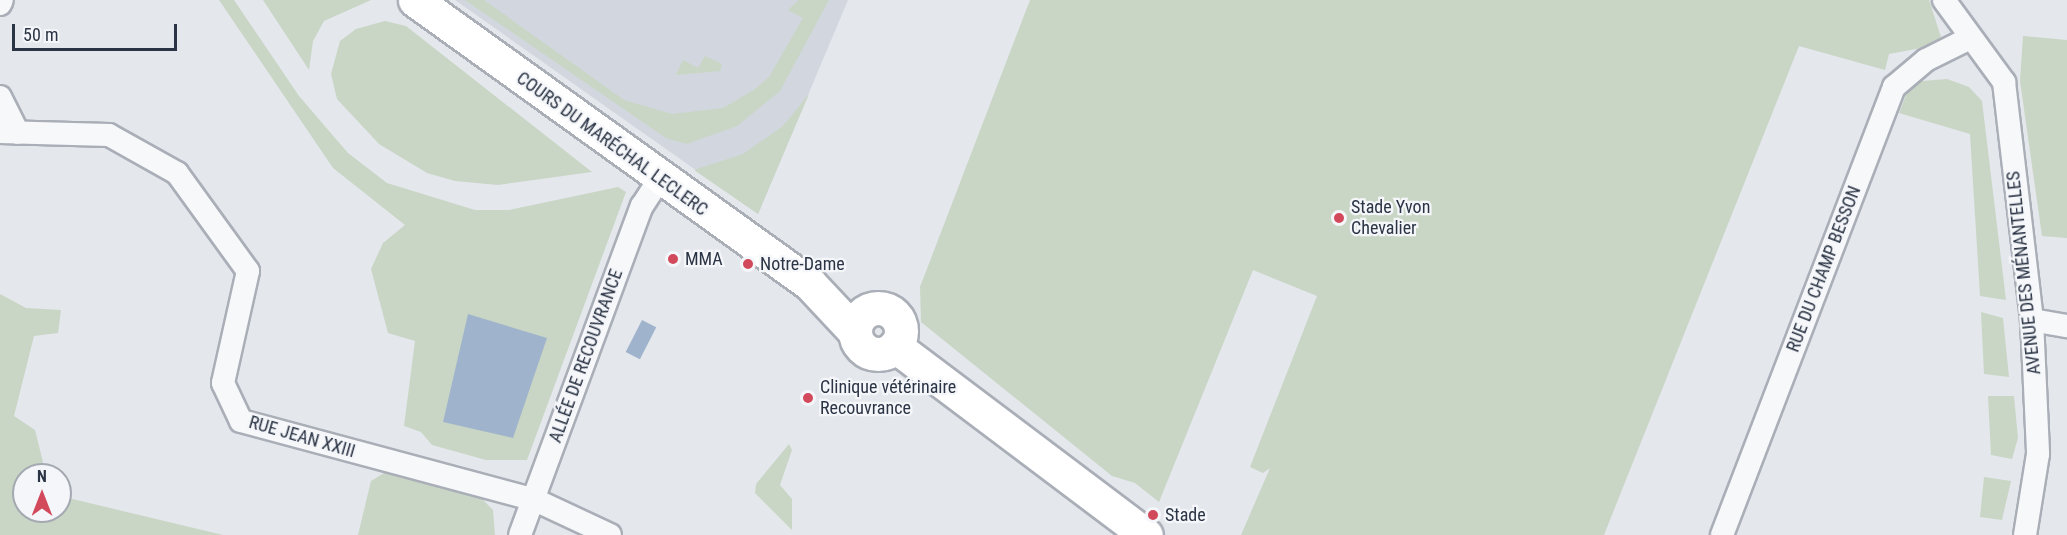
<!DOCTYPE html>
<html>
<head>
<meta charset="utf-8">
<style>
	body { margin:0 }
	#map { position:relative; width:2067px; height:535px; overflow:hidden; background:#e4e7ec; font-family:"Roboto Condensed",sans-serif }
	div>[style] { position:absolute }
	.built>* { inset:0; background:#d2d6de }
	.green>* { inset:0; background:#c9d6c5 }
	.water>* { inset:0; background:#9fb4cc; transform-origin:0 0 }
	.roads { filter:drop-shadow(2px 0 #a9aeb7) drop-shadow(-2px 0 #a9aeb7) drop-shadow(0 2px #a9aeb7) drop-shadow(0 -2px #a9aeb7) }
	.minor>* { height:22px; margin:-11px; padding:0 11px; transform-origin:11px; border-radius:11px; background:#f7f8fa }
	.secondary>* { height:33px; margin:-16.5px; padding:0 16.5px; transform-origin:16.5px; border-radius:16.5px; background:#fff }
	.secondary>.ring { margin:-16.5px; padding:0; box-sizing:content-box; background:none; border:33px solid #fff; border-radius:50% }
	.dots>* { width:16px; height:16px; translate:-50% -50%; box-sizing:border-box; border:3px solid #f4f6f9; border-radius:50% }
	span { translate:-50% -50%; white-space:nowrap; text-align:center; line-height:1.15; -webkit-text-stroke:4.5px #f4f6f9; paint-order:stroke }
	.street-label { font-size:18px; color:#2b3445 }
	.poi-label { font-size:18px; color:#2b3445 }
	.left { translate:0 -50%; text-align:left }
	.north { position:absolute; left:12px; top:463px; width:60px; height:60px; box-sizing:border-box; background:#f4f6f9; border:2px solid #a4a8b1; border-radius:50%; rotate:0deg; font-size:16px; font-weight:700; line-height:24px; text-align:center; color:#2b3445 }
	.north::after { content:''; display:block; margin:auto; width:21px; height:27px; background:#d1495b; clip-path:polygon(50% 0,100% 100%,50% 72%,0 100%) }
	.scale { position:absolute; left:12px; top:24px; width:165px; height:27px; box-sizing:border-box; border:3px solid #2b3445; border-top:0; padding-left:8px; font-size:18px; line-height:21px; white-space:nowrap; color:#2b3445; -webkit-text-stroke:4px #f4f6f9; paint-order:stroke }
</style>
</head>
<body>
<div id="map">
	<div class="built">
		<div style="clip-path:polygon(455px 0,848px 0,758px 214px)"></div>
	</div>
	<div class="green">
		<div style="clip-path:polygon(219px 0,234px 0,299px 96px,348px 153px,387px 183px,475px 210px,509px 210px,618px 187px,626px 192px,527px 460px,486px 460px,432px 445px,421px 432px,404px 426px,415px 341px,388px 333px,371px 269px,383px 243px,405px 225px,333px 168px)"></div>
		<div style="clip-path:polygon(263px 0,371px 0,324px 21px,313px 41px,309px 70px)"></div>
		<div style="clip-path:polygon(465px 0,484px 0,624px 100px,672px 114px,723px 108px,754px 90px,769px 77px,803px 18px,788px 10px,799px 0,829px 0,780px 91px,737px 126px,687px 144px,666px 138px)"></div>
		<div style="clip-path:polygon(1030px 0,1929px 0,1941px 37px,1932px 46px,1889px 54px,1885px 70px,1799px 46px,1604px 535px,1241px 535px,1270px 468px,1263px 473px,1250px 467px,1317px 296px,1253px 270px,1159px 502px,1135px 483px,1112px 476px,921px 322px,920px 287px)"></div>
		<div style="clip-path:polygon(385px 21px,406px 26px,592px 172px,498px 185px,455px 181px,427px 173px,379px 144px,337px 99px,331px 74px,340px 41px,356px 29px)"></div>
		<div style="clip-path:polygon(2023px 36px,2067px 40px,2067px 238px,2042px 236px,2020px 81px)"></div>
		<div style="clip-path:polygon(705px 56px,722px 64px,720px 71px,676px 75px,683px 60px,698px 68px)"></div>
		<div style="clip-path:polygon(1947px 79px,1969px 87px,1982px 101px,2006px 300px,1980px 296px,1970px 134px,1899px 113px,1908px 90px,1922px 81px)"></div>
		<div style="clip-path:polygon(809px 94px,758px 214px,694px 170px,743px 154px,783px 126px)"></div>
		<div style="clip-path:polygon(0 294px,26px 308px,61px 310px,58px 333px,34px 336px,14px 416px,35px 430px,43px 462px,34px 475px,24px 475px,24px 511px,60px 511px,60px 496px,223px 535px,0 535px)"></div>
		<div style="clip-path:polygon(1981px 312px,2003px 318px,2009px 377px,1984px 374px)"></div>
		<div style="clip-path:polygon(1988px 396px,2014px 396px,2018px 438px,2012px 459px,1991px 455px)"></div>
		<div style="clip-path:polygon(789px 444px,792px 450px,780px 485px,792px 499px,792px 530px,755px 493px,756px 484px)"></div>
		<div style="clip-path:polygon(389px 470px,479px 496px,493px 510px,495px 535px,358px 535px,371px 481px)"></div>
		<div style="clip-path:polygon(1984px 477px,2011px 481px,2002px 520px,1980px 517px)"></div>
	</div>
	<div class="water">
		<div style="clip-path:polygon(468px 314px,547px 338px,513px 438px,443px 422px)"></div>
		<div style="left:642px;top:320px;width:16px;height:36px;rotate:27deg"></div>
	</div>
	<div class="roads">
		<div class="minor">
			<div style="left:1944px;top:0;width:102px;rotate:53.8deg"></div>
			<div style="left:2004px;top:82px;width:240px;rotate:83.3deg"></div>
			<div style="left:2032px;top:320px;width:134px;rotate:87.4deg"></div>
			<div style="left:2038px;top:454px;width:82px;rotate:99.1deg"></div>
			<div style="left:0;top:4px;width:4px;rotate:-63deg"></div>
			<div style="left:0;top:97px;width:40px;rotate:63.4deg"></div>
			<div style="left:0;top:132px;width:109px;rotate:1.6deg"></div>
			<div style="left:109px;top:135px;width:78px;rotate:29.2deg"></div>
			<div style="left:177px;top:173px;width:121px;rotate:54.1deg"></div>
			<div style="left:248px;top:271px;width:115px;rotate:102.6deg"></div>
			<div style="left:223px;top:383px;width:42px;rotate:64.7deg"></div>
			<div style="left:241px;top:421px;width:302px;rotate:15deg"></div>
			<div style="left:533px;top:499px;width:85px;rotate:25.1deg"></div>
			<div style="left:2032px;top:320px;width:36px;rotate:10deg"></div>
			<div style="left:520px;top:535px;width:351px;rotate:-69.7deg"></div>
			<div style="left:642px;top:206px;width:31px;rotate:-57deg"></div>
			<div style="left:1722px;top:535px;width:480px;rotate:-69deg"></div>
			<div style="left:1894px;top:87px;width:42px;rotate:-40.2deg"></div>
			<div style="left:1926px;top:60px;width:49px;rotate:-26.6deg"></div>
		</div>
		<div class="secondary">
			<div style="left:415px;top:0;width:486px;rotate:35.7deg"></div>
			<div style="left:810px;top:284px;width:66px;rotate:46.8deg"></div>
			<div class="ring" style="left:855px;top:308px;width:13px;height:13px"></div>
			<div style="left:895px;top:346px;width:314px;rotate:37deg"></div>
		</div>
	</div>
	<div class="dots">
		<div style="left:1339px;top:218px;background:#d1495b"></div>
		<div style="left:673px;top:259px;background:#d1495b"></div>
		<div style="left:748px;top:264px;background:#d1495b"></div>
		<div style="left:808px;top:398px;background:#d1495b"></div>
		<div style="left:1153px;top:515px;background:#d1495b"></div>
	</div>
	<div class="street-label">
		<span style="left:612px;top:144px;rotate:36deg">COURS DU MARÉCHAL LECLERC</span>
		<span style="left:1824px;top:269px;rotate:-69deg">RUE DU CHAMP BESSON</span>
		<span style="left:2024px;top:273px;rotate:-96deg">AVENUE DES MÉNANTELLES</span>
		<span style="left:586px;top:356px;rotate:-70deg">ALLÉE DE RECOUVRANCE</span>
		<span style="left:302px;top:437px;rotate:16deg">RUE JEAN XXIII</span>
	</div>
	<div class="poi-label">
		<span class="left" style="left:1351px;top:218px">Stade Yvon<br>Chevalier</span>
		<span class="left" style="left:685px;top:259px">MMA</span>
		<span class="left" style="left:760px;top:264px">Notre-Dame</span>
		<span class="left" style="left:820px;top:398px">Clinique vétérinaire<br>Recouvrance</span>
		<span class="left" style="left:1165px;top:515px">Stade</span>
	</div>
	<div class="north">N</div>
	<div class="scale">50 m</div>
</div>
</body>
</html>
